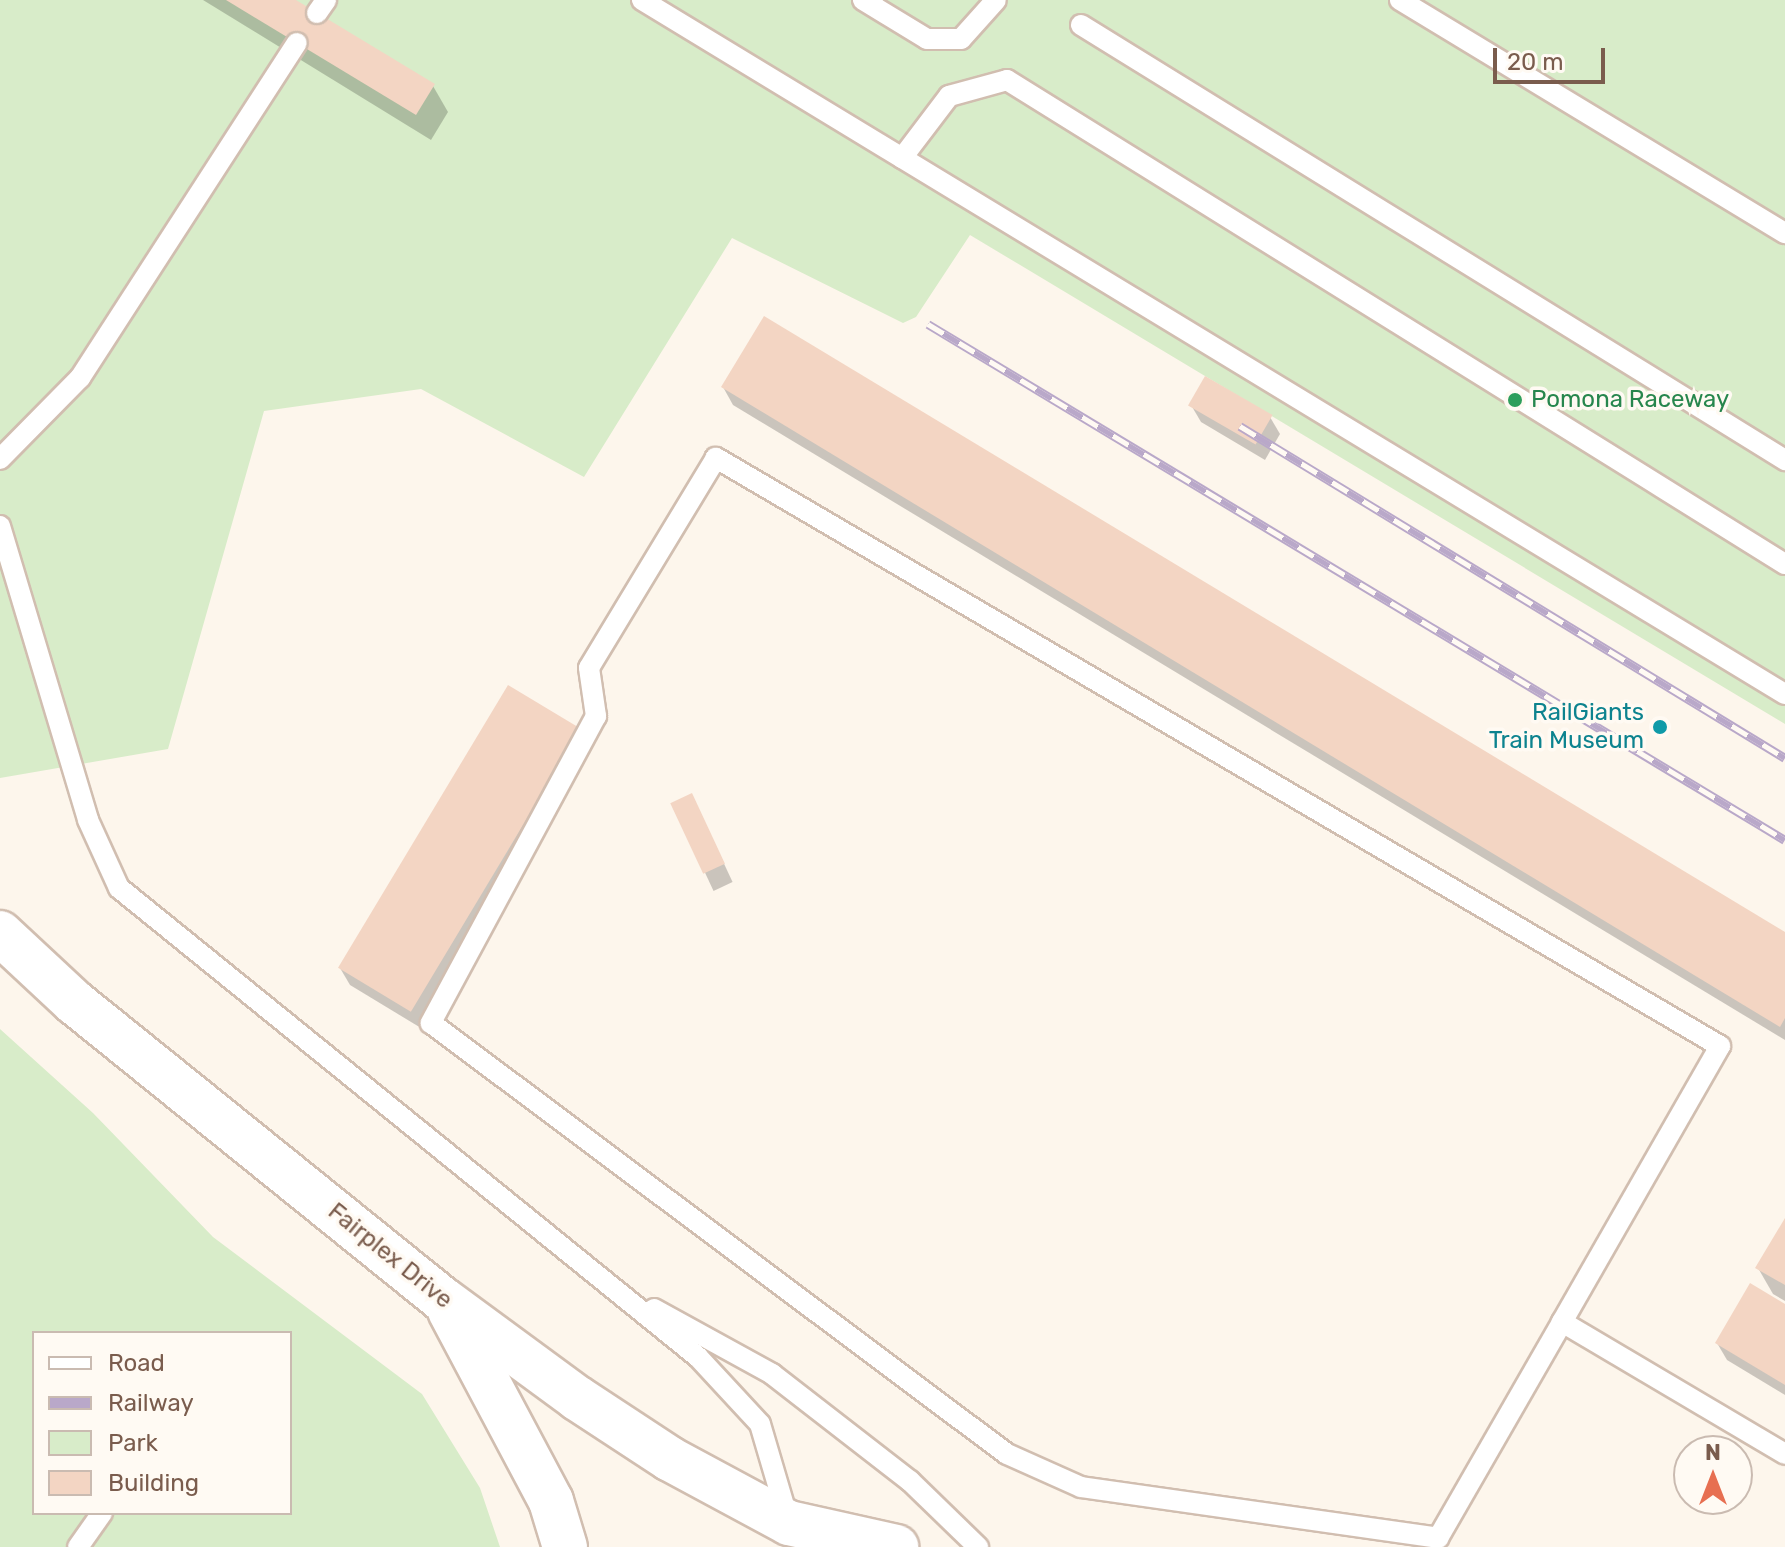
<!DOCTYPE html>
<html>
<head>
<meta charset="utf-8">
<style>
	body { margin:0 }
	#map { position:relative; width:1785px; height:1547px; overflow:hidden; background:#fdf6ec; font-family:Rubik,sans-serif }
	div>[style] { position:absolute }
	.green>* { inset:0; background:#d8ecc9 }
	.shadow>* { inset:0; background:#0003; transform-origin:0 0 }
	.building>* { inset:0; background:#f3d5c3; transform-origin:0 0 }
	.roads { filter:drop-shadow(2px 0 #d1beb0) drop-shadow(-2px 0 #d1beb0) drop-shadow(0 2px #d1beb0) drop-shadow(0 -2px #d1beb0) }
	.lane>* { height:20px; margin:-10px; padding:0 10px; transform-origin:10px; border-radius:10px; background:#fff }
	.secondary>* { height:44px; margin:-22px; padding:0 22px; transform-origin:22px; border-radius:22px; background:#fff }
	.rail>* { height:9px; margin-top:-4.5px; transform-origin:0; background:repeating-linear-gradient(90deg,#fffaf3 0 18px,#b9a8c9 0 36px); box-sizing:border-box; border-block:2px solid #b9a8c9 }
	.dots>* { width:22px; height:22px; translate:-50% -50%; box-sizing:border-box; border:4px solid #fffaf3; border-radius:50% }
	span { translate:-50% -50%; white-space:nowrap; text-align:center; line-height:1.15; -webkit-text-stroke:7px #fffaf3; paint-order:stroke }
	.leisure-label { font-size:24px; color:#27864d }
	.left { translate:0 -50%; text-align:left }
	.culture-label { font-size:24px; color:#0d838f }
	.right { translate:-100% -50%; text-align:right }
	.street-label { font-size:24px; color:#7a5c4d }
	.legend { position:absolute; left:32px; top:1331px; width:260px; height:184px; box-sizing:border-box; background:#fffaf3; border:2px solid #cabbb1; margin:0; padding:10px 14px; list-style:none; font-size:24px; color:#7a5c4d }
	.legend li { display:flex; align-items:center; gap:16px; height:40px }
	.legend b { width:40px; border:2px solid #cabbb1 }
	.north { position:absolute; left:1673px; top:1435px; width:80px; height:80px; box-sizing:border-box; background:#fffaf3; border:2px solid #cabbb1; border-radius:50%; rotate:0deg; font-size:22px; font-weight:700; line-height:32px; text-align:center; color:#7a5c4d }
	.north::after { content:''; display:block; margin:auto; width:28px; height:36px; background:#e76f51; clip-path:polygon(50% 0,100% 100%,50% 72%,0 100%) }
	.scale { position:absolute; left:1493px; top:48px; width:112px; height:36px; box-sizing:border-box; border:4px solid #7a5c4d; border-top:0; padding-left:10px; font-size:24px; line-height:28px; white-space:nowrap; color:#7a5c4d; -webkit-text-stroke:6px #fffaf3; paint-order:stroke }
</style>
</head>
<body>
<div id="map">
	<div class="green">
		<div style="clip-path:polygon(0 0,1785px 0,1785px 724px,970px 235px,916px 317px,903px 323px,732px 238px,584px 477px,421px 389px,264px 411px,168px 749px,0 778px)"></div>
		<div style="clip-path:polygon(evenodd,0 1029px,93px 1113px,213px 1237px,422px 1394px,480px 1488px,500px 1547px,0 1547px,0 1029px,34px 1333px,290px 1333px,290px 1513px,34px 1513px,34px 1333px)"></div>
	</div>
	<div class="shadow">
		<div style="clip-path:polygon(203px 0,292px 0,433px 86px,448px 112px,431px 140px)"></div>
		<div style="clip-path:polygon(723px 387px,1785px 934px,1785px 1040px,733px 405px)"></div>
		<div style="clip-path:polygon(1191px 405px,1270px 417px,1280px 434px,1265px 460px,1201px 422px)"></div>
		<div style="clip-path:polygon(509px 688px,589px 747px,421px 1028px,350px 985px,340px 968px)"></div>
		<div style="left:692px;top:795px;width:96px;height:21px;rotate:65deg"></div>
		<div style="clip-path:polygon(1785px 1222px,1785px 1301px,1773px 1294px,1758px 1268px)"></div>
		<div style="clip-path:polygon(1785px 1306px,1785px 1395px,1727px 1360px,1717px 1343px)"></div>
	</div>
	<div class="building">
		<div style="clip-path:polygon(226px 0,296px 0,435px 84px,416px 115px)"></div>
		<div style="clip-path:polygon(764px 316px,1785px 932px,1785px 1018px,1780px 1027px,721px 387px)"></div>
		<div style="left:1205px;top:376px;width:78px;height:34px;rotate:30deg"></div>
		<div style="left:508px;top:685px;width:85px;height:330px;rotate:31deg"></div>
		<div style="left:692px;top:793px;width:78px;height:24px;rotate:65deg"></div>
		<div style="clip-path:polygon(1785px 1218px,1785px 1285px,1755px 1268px)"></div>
		<div style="clip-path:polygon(1750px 1283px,1785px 1304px,1785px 1385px,1715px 1343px)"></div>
	</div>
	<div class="roads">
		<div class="lane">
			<div style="left:642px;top:0;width:1337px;rotate:31.27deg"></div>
			<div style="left:863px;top:0;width:75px;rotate:31.4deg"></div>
			<div style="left:927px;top:39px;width:34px"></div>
			<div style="left:961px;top:39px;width:52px;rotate:-48.1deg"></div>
			<div style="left:1400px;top:0;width:450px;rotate:31.2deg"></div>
			<div style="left:317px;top:13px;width:16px;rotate:-55deg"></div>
			<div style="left:1081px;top:25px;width:828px;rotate:31.71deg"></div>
			<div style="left:902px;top:158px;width:78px;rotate:-52.8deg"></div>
			<div style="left:949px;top:96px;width:60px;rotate:-15.4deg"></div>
			<div style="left:1007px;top:80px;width:916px;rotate:31.89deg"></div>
			<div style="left:0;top:459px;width:114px;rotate:-45.4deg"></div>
			<div style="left:80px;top:378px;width:399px;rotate:-57.1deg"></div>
			<div style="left:0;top:526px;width:307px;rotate:73.3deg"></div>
			<div style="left:88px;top:820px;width:75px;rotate:65.5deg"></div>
			<div style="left:119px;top:888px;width:745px;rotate:39.01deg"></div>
			<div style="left:698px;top:1357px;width:91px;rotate:47.2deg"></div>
			<div style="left:760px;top:1424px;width:99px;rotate:73.6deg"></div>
			<div style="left:654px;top:1309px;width:135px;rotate:28.8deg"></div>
			<div style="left:772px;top:1374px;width:175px;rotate:37.8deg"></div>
			<div style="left:910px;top:1481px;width:95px;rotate:44.1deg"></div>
			<div style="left:1562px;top:1322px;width:318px;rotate:-60.2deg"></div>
			<div style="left:1720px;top:1046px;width:1164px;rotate:-149.64deg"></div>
			<div style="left:716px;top:458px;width:245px;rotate:121.2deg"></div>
			<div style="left:589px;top:668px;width:49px;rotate:81.7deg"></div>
			<div style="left:596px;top:716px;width:349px;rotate:118.3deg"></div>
			<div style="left:431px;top:1023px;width:719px;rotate:36.81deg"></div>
			<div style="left:1007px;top:1454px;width:81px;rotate:24deg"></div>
			<div style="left:1081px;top:1487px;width:361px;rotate:8.1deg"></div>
			<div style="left:1438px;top:1538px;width:249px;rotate:-60.1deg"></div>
			<div style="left:1562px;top:1322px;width:259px;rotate:30.6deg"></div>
			<div style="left:78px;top:1547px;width:42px;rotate:-54.8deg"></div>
		</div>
		<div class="secondary">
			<div style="left:0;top:933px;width:101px;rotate:43deg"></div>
			<div style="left:74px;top:1002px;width:476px;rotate:38.9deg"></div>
			<div style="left:445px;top:1301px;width:164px;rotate:36.3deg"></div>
			<div style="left:577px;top:1398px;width:111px;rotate:33.3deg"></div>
			<div style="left:670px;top:1459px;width:135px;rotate:28.3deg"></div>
			<div style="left:789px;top:1523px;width:110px;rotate:12.6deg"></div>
			<div style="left:450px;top:1311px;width:215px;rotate:62deg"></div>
			<div style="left:551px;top:1501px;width:48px;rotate:73.1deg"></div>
		</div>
	</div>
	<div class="rail">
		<div style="left:928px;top:324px;width:1000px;rotate:31.05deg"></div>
		<div style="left:1240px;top:426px;width:638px;rotate:31.35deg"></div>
	</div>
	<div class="dots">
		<div style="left:1515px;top:400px;background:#2e9e5b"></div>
		<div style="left:1660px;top:727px;background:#0f9aa8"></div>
	</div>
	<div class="leisure-label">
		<span class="left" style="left:1531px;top:400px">Pomona Raceway</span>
	</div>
	<div class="culture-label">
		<span class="right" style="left:1644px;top:727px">RailGiants<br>Train Museum</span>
	</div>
	<div class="street-label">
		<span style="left:390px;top:1256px;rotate:39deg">Fairplex Drive</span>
	</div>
	<ul class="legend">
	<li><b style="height:10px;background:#fff"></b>Road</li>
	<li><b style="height:10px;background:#b9a8c9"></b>Railway</li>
	<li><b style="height:22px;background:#d8ecc9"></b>Park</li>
	<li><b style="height:22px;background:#f3d5c3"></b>Building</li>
	</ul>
	<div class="north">N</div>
	<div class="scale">20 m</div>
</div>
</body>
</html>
